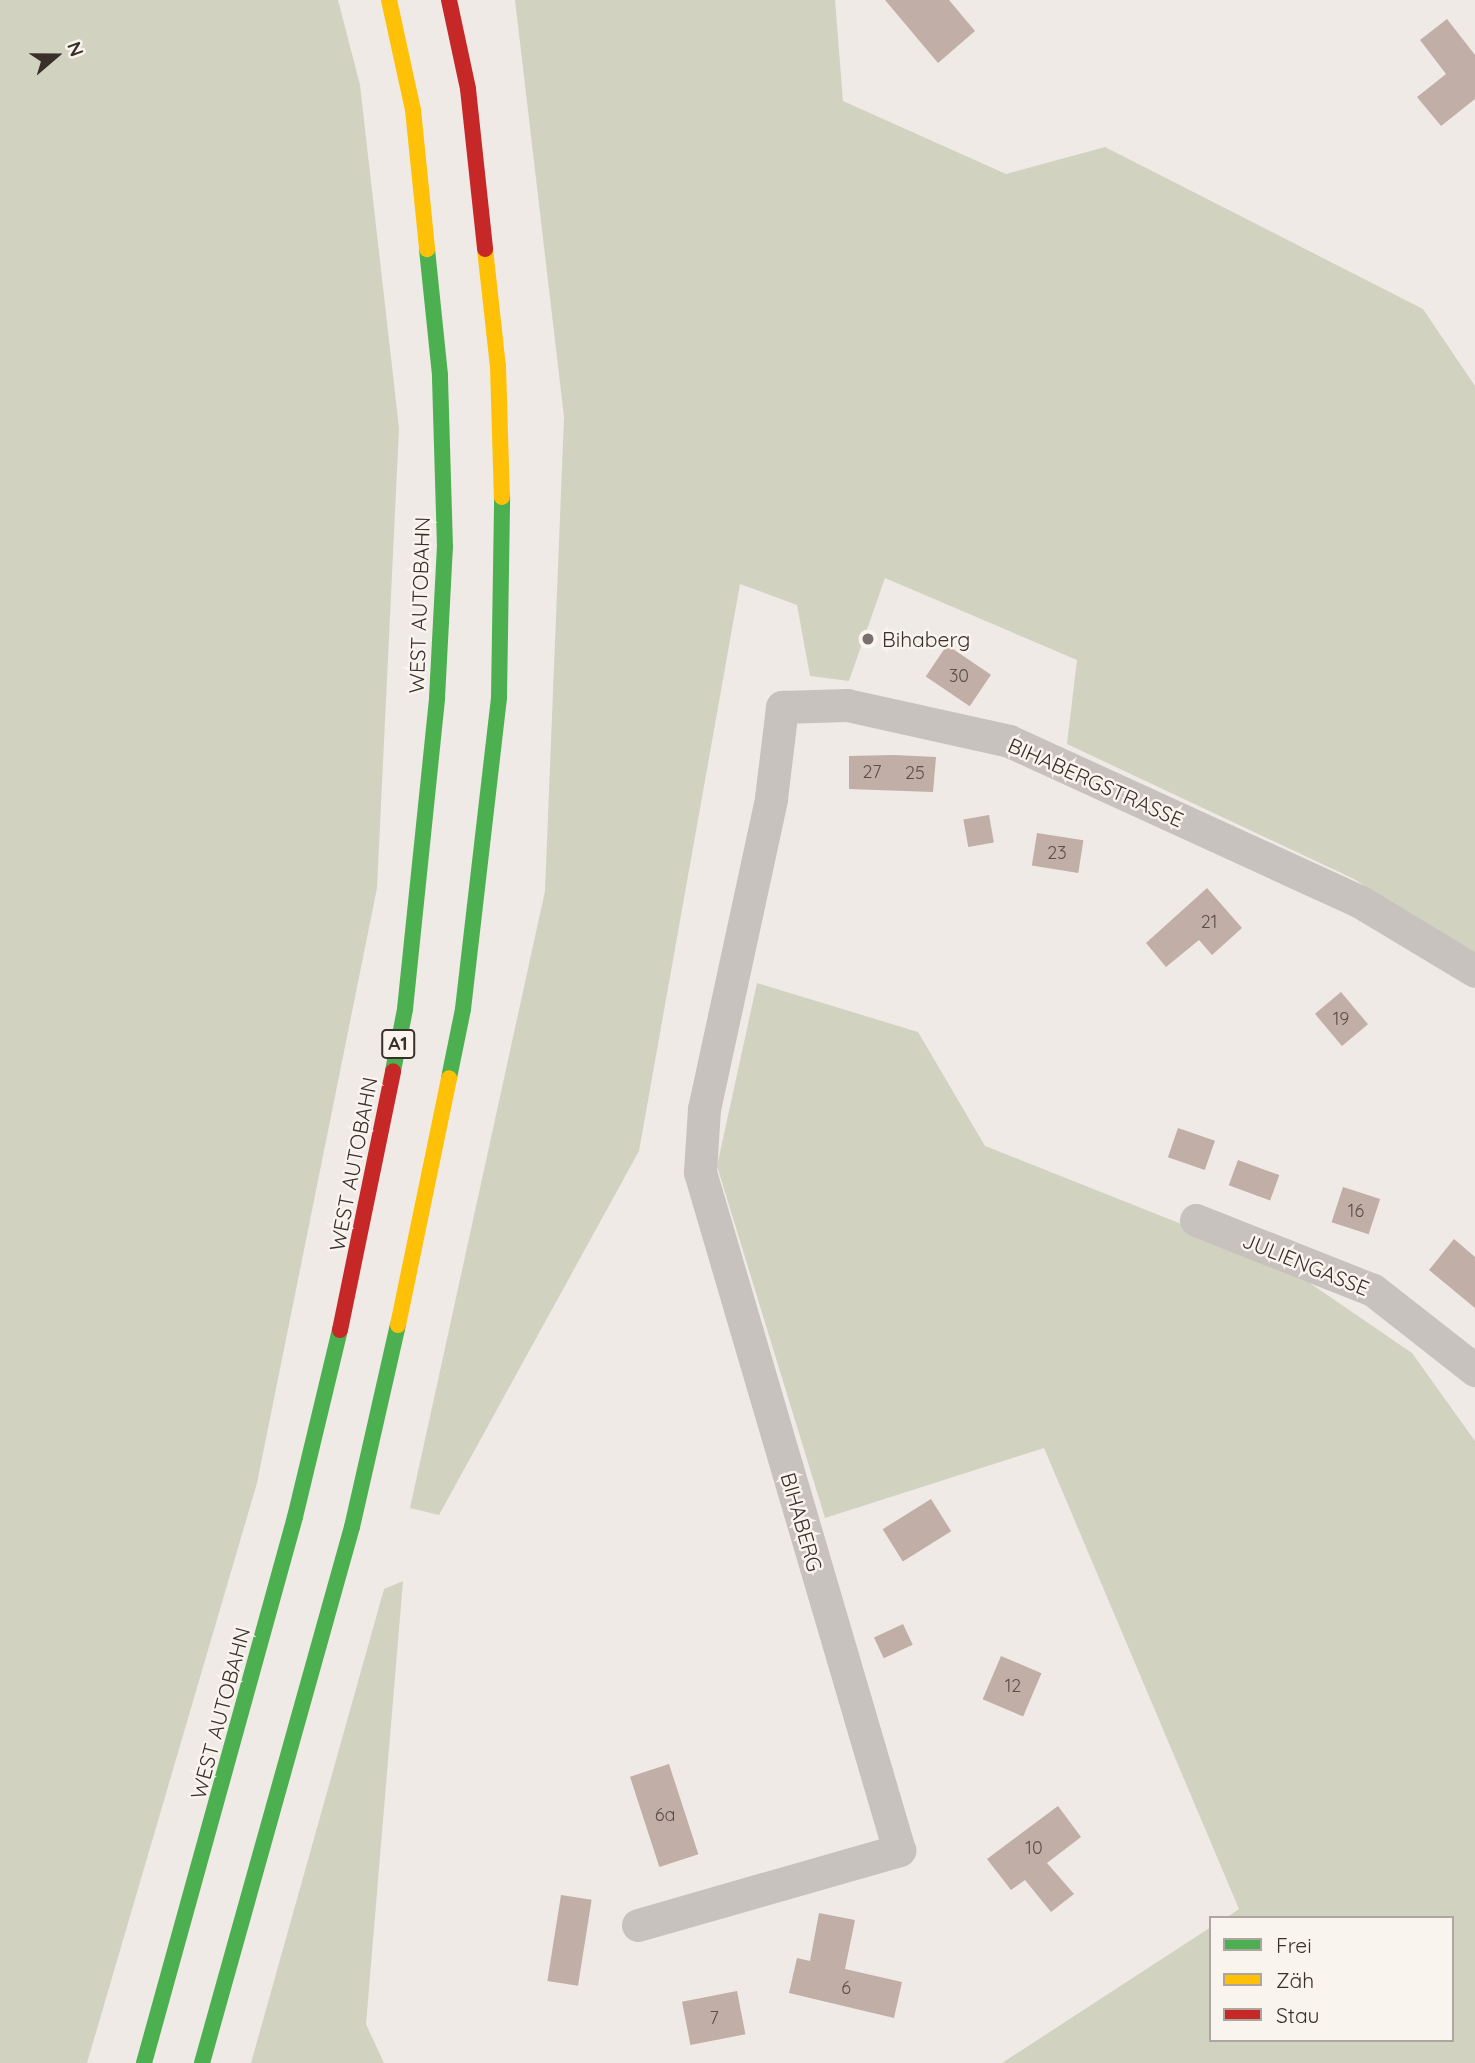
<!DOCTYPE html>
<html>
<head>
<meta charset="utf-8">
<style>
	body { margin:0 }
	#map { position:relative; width:1475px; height:2063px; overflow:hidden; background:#efeae5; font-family:Quicksand,sans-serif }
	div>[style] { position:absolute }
	.green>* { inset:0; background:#d1d3c0 }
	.building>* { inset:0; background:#c1aea7; transform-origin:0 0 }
	.street>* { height:33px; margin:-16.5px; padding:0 16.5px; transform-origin:16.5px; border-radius:16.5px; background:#c8c2be }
	.fast>* { height:16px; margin:-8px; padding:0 8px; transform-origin:8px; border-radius:8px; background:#4caf50 }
	.slow>* { height:16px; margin:-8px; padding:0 8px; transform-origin:8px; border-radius:8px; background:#ffc107 }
	.jam>* { height:16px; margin:-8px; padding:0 8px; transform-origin:8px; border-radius:8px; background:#c62828 }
	.dots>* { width:19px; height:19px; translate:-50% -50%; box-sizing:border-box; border:4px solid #faf4ee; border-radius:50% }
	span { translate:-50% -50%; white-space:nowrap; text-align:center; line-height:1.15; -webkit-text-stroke:5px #faf4ee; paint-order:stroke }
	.number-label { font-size:18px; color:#5b4f4a }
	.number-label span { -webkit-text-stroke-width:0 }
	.shield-label span { padding:2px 5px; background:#faf4ee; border:2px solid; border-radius:5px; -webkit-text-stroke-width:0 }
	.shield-label { font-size:19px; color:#392f2b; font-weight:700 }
	.street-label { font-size:21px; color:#392f2b }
	.poi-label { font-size:21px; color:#392f2b }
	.left { translate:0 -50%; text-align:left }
	.legend { position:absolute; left:1209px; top:1916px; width:245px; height:126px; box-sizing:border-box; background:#faf4ee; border:2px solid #ada5a0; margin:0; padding:9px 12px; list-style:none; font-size:21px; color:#392f2b }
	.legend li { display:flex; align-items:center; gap:14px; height:35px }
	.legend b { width:35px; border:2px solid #ada5a0 }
	.north { position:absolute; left:21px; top:21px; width:70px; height:70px; -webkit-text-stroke:5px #faf4ee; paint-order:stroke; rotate:70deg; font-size:19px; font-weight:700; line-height:28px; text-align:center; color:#392f2b }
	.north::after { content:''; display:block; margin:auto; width:24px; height:32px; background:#392f2b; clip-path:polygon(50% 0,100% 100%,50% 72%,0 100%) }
</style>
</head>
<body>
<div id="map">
	<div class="green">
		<div style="clip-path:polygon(0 0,338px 0,360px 85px,399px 428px,377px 888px,257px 1483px,87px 2063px,0 2063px)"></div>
		<div style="clip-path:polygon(515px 0,835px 0,843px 101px,1006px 174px,1105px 147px,1423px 309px,1475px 386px,1475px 959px,1354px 879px,1067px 744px,1077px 660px,885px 578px,849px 681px,810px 676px,797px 605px,740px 584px,639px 1151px,439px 1515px,410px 1508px,545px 891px,564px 417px)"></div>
		<div style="clip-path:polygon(757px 983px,918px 1032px,985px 1146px,1282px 1264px,1412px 1353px,1475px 1441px,1475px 2063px,1002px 2063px,1211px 1927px,1211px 2040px,1452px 2040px,1452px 1918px,1226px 1918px,1239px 1909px,1044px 1448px,825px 1518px,717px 1166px)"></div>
		<div style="clip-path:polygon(403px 1581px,366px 2024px,384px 2063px,251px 2063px,384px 1589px)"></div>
	</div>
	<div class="building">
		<div style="clip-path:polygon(885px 0,949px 0,975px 31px,938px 63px)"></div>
		<div style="clip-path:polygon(1447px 19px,1475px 55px,1475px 99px,1441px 126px,1417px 97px,1446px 74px,1420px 40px)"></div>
		<div style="left:947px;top:645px;width:53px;height:38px;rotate:34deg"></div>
		<div style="clip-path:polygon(894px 755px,936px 757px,933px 792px,849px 789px,849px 756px)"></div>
		<div style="left:989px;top:815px;width:28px;height:26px;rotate:80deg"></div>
		<div style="left:1037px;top:833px;width:47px;height:33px;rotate:9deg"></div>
		<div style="clip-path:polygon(1207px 888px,1242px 928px,1212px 955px,1199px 940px,1166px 967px,1146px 943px)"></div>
		<div style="left:1341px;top:992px;width:42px;height:34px;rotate:50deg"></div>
		<div style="left:1178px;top:1128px;width:39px;height:31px;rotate:19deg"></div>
		<div style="left:1238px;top:1160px;width:44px;height:27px;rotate:20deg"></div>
		<div style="left:1343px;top:1187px;width:39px;height:37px;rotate:18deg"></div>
		<div style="clip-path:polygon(1454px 1239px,1475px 1257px,1475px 1308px,1429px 1270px)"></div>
		<div style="left:931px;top:1499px;width:38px;height:57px;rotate:58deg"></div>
		<div style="left:903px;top:1624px;width:23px;height:32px;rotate:65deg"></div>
		<div style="left:1001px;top:1656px;width:44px;height:47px;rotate:23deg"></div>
		<div style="left:669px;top:1764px;width:95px;height:41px;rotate:72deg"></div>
		<div style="clip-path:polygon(1058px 1806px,1081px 1837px,1047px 1863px,1074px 1894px,1051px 1912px,1025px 1880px,1011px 1890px,987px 1859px)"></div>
		<div style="left:561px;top:1895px;width:31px;height:87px;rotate:9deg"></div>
		<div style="clip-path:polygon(819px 1913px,855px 1920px,845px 1969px,902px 1982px,894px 2018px,789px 1993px,797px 1958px,810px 1961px)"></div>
		<div style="left:737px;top:1991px;width:44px;height:56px;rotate:79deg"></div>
	</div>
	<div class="street">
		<div style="left:1196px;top:1220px;width:190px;rotate:21.6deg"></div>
		<div style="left:1373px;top:1290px;width:130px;rotate:38.1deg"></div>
		<div style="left:638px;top:1925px;width:272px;rotate:-16deg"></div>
		<div style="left:899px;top:1850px;width:707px;rotate:-106.36deg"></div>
		<div style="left:700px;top:1172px;width:63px;rotate:-86.4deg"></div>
		<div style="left:704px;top:1109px;width:318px;rotate:-77.8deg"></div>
		<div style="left:771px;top:798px;width:92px;rotate:-83.1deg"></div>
		<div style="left:782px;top:707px;width:65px;rotate:-1.8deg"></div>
		<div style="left:847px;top:705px;width:166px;rotate:12.5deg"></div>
		<div style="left:1009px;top:741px;width:385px;rotate:24.6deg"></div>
		<div style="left:1359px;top:901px;width:135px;rotate:31.1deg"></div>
	</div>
	<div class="fast">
		<div style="left:393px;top:1071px;width:63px;rotate:-79deg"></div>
		<div style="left:405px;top:1009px;width:313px;rotate:-84.1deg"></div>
		<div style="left:437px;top:698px;width:151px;rotate:-87deg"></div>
		<div style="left:445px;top:547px;width:172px;rotate:-91.7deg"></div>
		<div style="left:440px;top:375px;width:127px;rotate:-95.9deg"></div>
		<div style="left:449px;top:1078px;width:70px;rotate:-78.5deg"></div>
		<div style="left:463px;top:1009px;width:314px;rotate:-83.4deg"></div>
		<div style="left:499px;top:697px;width:200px;rotate:-89.1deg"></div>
		<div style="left:144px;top:2063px;width:566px;rotate:-74.54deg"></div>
		<div style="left:295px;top:1517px;width:192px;rotate:-76.5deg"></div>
		<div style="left:202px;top:2063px;width:557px;rotate:-74.37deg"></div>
		<div style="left:352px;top:1527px;width:207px;rotate:-77.2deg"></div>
	</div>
	<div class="slow">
		<div style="left:389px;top:0;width:113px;rotate:77.7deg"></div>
		<div style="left:413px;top:110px;width:140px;rotate:84.2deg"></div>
		<div style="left:485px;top:249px;width:118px;rotate:83.7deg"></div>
		<div style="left:498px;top:366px;width:131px;rotate:88.3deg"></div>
		<div style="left:398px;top:1325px;width:252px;rotate:-78.3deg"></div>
	</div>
	<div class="jam">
		<div style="left:449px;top:0;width:91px;rotate:77.9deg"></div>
		<div style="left:468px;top:89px;width:161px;rotate:83.9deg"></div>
		<div style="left:340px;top:1330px;width:264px;rotate:-78.4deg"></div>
	</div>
	<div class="dots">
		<div style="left:868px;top:639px;background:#79706c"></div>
	</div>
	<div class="number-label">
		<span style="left:959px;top:676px">30</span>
		<span style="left:872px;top:772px">27</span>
		<span style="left:915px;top:773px">25</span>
		<span style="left:1057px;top:853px">23</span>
		<span style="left:1209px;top:922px">21</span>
		<span style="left:1341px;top:1019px">19</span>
		<span style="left:1356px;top:1211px">16</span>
		<span style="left:1013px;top:1686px">12</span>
		<span style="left:665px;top:1815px">6a</span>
		<span style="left:1034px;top:1848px">10</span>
		<span style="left:846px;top:1988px">6</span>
		<span style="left:714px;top:2018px">7</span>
	</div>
	<div class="shield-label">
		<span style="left:398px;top:1044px">A1</span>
	</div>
	<div class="street-label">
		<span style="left:419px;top:605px;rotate:-88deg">WEST AUTOBAHN</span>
		<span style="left:1096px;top:782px;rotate:24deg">BIHABERGSTRASSE</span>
		<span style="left:353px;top:1164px;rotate:-79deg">WEST AUTOBAHN</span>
		<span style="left:1306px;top:1264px;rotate:22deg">JULIENGASSE</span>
		<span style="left:802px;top:1522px;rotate:74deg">BIHABERG</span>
		<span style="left:220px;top:1713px;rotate:-75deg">WEST AUTOBAHN</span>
	</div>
	<div class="poi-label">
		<span class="left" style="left:882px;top:639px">Bihaberg</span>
	</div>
	<ul class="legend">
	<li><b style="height:9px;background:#4caf50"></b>Frei</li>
	<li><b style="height:9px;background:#ffc107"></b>Zäh</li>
	<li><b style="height:9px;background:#c62828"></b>Stau</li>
	</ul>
	<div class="north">N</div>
</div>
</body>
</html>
